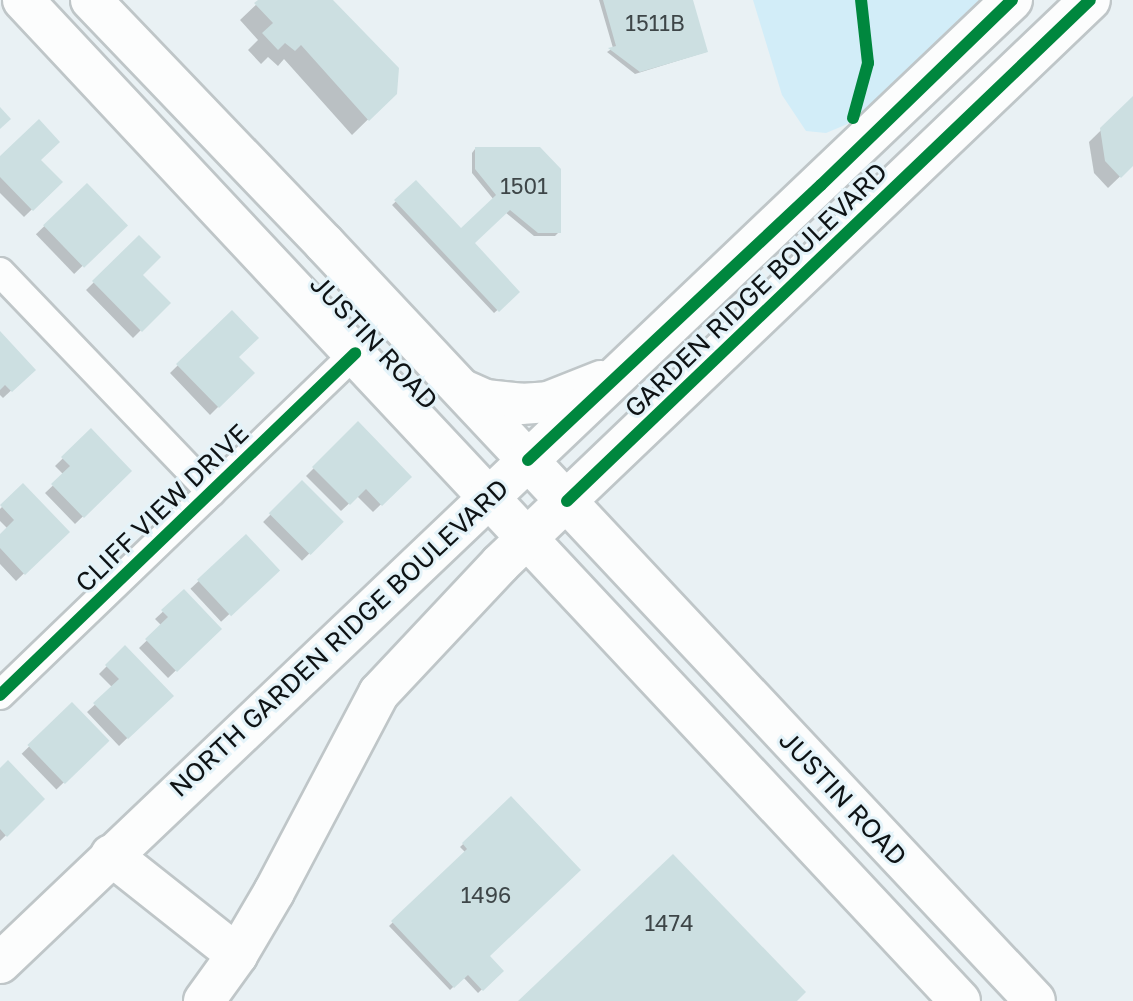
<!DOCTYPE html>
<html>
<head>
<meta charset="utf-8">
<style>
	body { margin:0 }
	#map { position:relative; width:1133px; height:1001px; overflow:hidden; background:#e9f1f4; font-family:"Golos Text",sans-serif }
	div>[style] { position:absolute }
	.green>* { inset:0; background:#d2edf8 }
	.shadow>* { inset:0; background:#0003; transform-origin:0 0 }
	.building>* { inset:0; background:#ccdfe1; transform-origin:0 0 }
	.roads { filter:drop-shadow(2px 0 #bfc6c8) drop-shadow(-2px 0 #bfc6c8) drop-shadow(0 2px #bfc6c8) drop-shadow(0 -2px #bfc6c8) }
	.street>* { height:28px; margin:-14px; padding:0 14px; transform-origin:14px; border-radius:14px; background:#fcfdfd }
	.secondary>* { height:40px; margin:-20px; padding:0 20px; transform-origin:20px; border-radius:20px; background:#fcfdfd }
	.cycleway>* { height:12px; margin:-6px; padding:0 6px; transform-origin:6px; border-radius:6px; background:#00873e }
	span { translate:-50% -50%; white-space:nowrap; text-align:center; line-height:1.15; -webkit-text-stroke:6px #e4f3f9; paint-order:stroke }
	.number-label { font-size:22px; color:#3e4648 }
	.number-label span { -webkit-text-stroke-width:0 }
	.street-label { font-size:26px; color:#0e1315 }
</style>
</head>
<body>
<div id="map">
	<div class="green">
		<div style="clip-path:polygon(753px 0,979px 0,857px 120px,826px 133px,806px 131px,782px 95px)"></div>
	</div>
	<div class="shadow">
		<div style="clip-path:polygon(261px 0,331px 0,395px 93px,352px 135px,284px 59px,278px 66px,268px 57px,261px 64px,248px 50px,258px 40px,240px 20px)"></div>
		<div style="clip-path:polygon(599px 0,691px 0,706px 52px,635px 74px,607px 52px,613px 48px)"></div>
		<div style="clip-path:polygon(1133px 99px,1133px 164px,1108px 188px,1094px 173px,1089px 142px)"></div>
		<div style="clip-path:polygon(475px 149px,559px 232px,555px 236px,534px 236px,505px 212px,472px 243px,518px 292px,494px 313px,392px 205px,416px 183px,461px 231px,494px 200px,472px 173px,472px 153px)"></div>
		<div style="clip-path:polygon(0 159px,39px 160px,60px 182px,24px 217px,0 193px)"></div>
		<div style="left:87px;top:185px;width:55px;height:71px;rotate:46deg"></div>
		<div style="clip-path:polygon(139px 238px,141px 275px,168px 303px,133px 338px,86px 290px)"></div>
		<div style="clip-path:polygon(232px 312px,237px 357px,252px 373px,210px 415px,170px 373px)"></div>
		<div style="clip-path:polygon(0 334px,33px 370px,3px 398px,0 395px)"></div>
		<div style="clip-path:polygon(358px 424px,409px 477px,373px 512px,357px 496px,341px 511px,306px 476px)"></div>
		<div style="clip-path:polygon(91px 431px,130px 471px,75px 524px,45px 493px,64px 475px,55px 466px)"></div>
		<div style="left:302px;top:483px;width:55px;height:55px;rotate:45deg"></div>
		<div style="clip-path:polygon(23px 486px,67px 532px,16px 581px,0 564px,0 536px,8px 529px,0 521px,0 509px)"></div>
		<div style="left:246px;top:537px;width:45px;height:76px;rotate:47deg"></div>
		<div style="clip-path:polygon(184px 592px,219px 629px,168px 678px,139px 648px,162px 626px,155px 619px)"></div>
		<div style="clip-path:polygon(125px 648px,171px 696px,119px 746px,87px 712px,113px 688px,99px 674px)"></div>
		<div style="left:72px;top:705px;width:50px;height:70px;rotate:46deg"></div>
		<div style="clip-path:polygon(0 771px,43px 799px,0 841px)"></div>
		<div style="clip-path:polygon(511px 799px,487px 957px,501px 971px,478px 993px,463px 977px,450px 990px,389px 926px,466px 853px,460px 847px)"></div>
	</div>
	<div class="building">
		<div style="clip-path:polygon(258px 0,333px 0,399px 68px,397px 94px,369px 121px,301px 45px,295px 51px,285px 43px,278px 50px,262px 33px,273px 23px,254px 3px)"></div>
		<div style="clip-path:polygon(603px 0,693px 0,708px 52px,640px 72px,608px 48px,616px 46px)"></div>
		<div style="clip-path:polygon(1133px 96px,1133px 166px,1121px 178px,1105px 161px,1100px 128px)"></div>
		<div style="clip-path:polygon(0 107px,11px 119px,0 129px)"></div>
		<div style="clip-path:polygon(39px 119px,60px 142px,41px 160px,63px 182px,33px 211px,0 177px,0 156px)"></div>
		<div style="clip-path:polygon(475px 147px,540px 147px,561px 169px,561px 233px,538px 233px,510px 210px,475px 243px,520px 292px,499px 312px,394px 200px,416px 180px,461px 228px,496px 195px,475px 169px)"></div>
		<div style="left:87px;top:183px;width:59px;height:61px;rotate:46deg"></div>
		<div style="clip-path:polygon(139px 235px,161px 257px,143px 275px,171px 303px,142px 332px,92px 281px)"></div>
		<div style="clip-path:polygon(232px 310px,259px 338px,239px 357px,255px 373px,219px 408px,176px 364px)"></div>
		<div style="clip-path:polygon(0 331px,36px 370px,12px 392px,5px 385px,0 390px)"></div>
		<div style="clip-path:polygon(358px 421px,412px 477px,382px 506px,366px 489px,350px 505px,312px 467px)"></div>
		<div style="clip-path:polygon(91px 428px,132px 471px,84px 518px,51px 484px,70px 466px,61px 457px)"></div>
		<div style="left:302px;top:480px;width:59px;height:47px;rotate:45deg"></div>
		<div style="clip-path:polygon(23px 483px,70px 532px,25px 575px,0 548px,0 534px,14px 520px,0 505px)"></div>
		<div style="left:246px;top:534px;width:50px;height:67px;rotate:47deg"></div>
		<div style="clip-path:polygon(184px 589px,222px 629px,177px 672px,145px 639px,168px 617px,161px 610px)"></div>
		<div style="clip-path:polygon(125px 645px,174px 696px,128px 739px,93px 703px,119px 679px,105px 665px)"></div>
		<div style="left:72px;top:702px;width:54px;height:62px;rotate:46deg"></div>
		<div style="clip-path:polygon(8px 760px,45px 799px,7px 837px,0 829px,0 768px)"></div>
		<div style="clip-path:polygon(511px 796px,581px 870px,490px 956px,504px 971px,483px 991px,468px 975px,454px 988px,391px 921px,467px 849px,462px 843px)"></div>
		<div style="clip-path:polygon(673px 854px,806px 992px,797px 1001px,518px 1001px)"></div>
	</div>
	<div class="roads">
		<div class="street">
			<div style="left:0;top:272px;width:305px;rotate:46.2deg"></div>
			<div style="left:0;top:695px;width:493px;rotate:-43.9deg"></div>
		</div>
		<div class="secondary">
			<div style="left:23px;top:0;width:1371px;rotate:46.89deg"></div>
			<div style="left:91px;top:0;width:337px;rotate:46.2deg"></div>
			<div style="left:324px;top:243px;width:1039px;rotate:46.83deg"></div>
			<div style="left:463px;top:390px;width:24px;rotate:24deg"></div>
			<div style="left:485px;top:400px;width:36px;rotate:6deg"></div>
			<div style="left:521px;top:404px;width:27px;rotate:-4deg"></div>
			<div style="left:548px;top:402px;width:57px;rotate:-21.6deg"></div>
			<div style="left:111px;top:855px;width:161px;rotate:38.4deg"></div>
			<div style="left:0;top:963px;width:1397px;rotate:-43.58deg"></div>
			<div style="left:204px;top:1001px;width:57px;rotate:-54.3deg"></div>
			<div style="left:237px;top:955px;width:73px;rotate:-59.6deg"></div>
			<div style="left:274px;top:892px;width:225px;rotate:-62.2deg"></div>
			<div style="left:379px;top:693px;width:177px;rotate:-46.8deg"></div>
			<div style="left:500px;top:564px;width:816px;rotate:-43.71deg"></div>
		</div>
	</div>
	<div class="cycleway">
		<div style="left:853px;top:118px;width:57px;rotate:-74.7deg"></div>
		<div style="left:868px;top:63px;width:63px;rotate:-96.3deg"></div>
		<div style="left:528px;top:460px;width:402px;rotate:-43.2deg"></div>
		<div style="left:821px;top:185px;width:266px;rotate:-44.1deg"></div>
		<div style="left:567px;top:501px;width:724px;rotate:-43.77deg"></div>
		<div style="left:0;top:695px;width:493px;rotate:-43.9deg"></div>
	</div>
	<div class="number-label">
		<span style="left:655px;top:23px">1511B</span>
		<span style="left:524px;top:186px">1501</span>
		<span style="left:486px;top:895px">1496</span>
		<span style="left:669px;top:923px">1474</span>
	</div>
	<div class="street-label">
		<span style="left:756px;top:290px;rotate:-44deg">GARDEN RIDGE BOULEVARD</span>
		<span style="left:374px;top:342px;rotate:47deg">JUSTIN ROAD</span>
		<span style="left:162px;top:508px;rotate:-44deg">CLIFF VIEW DRIVE</span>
		<span style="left:339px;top:638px;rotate:-43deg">NORTH GARDEN RIDGE BOULEVARD</span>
		<span style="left:843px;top:798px;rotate:47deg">JUSTIN ROAD</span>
	</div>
</div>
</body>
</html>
